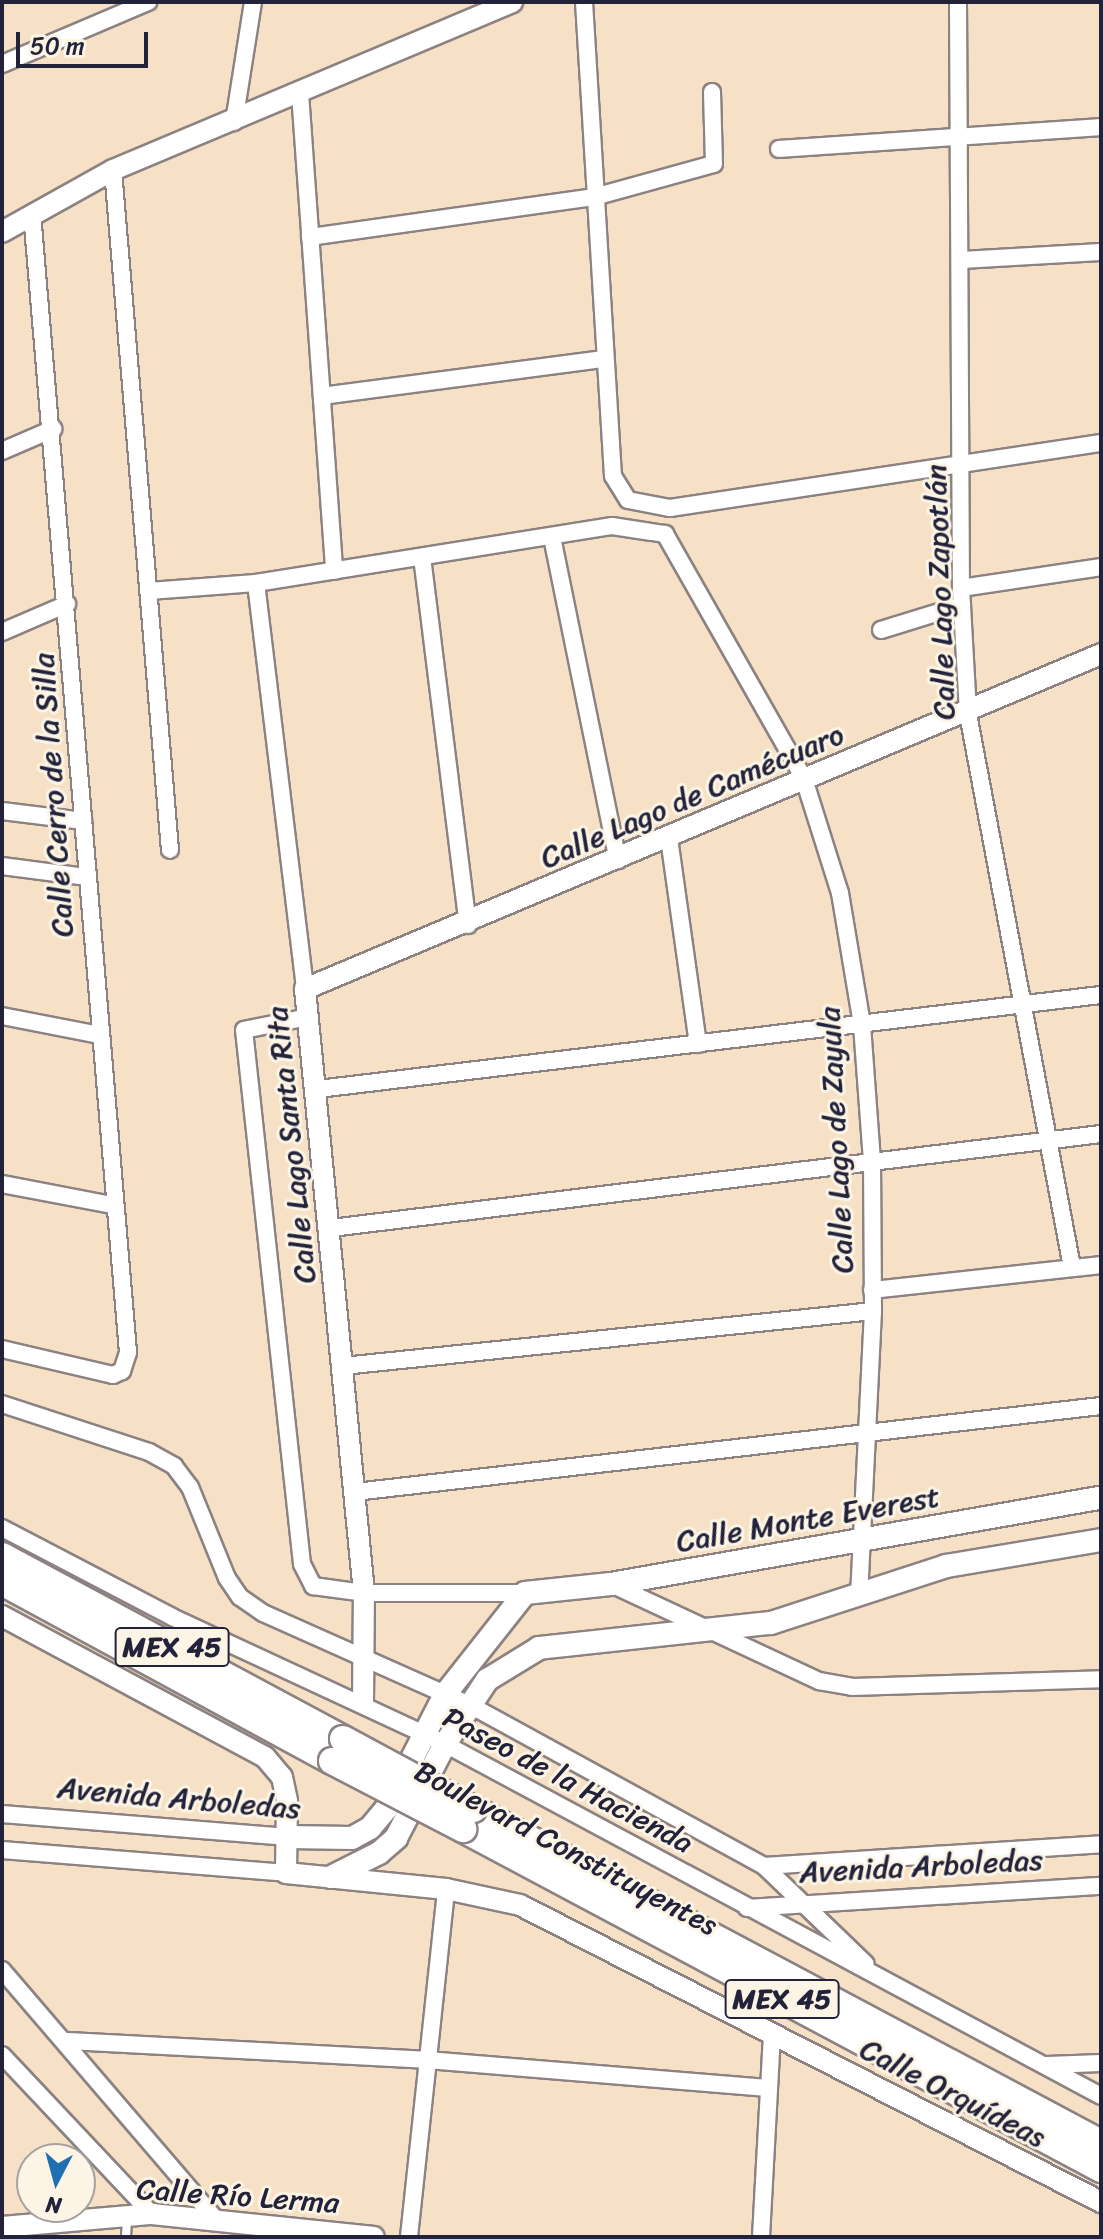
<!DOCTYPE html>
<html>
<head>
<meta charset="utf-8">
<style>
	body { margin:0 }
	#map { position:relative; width:1103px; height:2239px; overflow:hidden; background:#f6e1c7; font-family:Sriracha,sans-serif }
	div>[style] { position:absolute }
	.roads { filter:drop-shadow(2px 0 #8c8281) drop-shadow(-2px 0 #8c8281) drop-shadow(0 2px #8c8281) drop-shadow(0 -2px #8c8281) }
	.service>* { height:8px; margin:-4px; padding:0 4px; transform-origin:4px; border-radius:4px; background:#fff }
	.minor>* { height:16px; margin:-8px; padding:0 8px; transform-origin:8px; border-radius:8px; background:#fff }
	.tertiary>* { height:20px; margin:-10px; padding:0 10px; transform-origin:10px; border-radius:10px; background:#fff }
	.secondary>* { height:22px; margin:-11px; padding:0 11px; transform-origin:11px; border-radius:11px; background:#fff }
	.trunk>* { height:26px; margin:-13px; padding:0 13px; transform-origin:13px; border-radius:13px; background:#fff }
	.bridges { filter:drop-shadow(2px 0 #8c8281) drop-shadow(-2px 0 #8c8281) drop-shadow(0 2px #8c8281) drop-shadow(0 -2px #8c8281) }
	.trunk-bridge>* { height:26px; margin:-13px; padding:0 13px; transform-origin:13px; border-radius:13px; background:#fff }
	span { translate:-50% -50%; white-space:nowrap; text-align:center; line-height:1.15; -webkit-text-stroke:6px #fcf5e5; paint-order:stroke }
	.shield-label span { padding:2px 6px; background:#fcf5e5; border:2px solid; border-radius:6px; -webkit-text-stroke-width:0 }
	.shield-label { font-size:28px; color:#22223b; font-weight:700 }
	.street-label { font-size:30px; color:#22223b }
	.frame { position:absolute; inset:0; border:4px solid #22223b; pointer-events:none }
	.north { position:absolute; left:16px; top:2143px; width:80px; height:80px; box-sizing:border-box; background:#fcf5e5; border:2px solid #a5a1a1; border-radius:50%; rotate:186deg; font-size:22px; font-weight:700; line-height:32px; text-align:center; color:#22223b }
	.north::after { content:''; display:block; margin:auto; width:28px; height:36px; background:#1f6fb2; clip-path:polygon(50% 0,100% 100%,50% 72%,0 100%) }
	.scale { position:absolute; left:16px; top:32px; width:132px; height:36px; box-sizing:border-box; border:4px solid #22223b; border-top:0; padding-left:10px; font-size:24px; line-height:28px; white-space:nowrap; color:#22223b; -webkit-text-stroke:6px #fcf5e5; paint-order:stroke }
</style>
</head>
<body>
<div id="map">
	<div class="roads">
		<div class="service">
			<div style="left:126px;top:2237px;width:20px;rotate:-87deg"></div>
		</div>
		<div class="minor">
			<div style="left:584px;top:2px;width:475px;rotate:86.5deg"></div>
			<div style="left:613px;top:476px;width:28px;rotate:58deg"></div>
			<div style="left:958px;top:2px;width:586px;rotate:89.71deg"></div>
			<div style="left:961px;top:588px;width:126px;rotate:86.8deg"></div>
			<div style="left:968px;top:714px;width:563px;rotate:79.35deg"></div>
			<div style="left:2px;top:64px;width:159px;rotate:-23deg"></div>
			<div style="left:300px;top:93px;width:479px;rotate:85.9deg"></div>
			<div style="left:234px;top:122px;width:121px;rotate:-81deg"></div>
			<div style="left:779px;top:149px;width:323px;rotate:-3.9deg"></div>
			<div style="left:113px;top:170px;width:682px;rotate:85.21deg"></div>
			<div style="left:310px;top:237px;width:287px;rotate:-8deg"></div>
			<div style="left:594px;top:197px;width:124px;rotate:-15.4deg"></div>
			<div style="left:714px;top:164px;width:72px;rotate:-91.6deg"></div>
			<div style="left:961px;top:260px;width:140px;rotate:-3.3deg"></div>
			<div style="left:322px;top:396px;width:284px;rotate:-7.5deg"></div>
			<div style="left:2px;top:451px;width:56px;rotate:-23.3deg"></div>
			<div style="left:628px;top:500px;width:43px;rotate:10.8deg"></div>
			<div style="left:670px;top:508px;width:436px;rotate:-8.6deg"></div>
			<div style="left:665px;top:534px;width:282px;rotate:60.4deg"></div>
			<div style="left:804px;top:779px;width:120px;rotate:72.5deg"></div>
			<div style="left:840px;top:893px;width:134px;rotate:80.5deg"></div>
			<div style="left:862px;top:1025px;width:137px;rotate:85.8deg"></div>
			<div style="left:872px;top:1162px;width:149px;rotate:89.6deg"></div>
			<div style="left:873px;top:1311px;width:283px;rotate:92.8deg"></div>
			<div style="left:552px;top:537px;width:330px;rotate:78.5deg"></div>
			<div style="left:422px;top:557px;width:371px;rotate:82.9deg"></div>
			<div style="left:256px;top:583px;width:409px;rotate:83.1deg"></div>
			<div style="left:961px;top:588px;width:142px;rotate:-8.5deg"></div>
			<div style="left:149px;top:591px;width:107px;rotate:-4.3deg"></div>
			<div style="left:256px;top:583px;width:361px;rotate:-9.1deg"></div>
			<div style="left:612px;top:526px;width:54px;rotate:8.6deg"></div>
			<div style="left:881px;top:630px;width:85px;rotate:-17.2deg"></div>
			<div style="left:2px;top:632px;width:71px;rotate:-23.3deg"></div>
			<div style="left:2px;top:811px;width:82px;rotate:7deg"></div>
			<div style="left:669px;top:838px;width:208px;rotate:82deg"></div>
			<div style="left:2px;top:866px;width:86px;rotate:7.4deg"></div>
			<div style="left:2px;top:1016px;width:100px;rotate:11deg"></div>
			<div style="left:308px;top:1017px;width:65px;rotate:168.5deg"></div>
			<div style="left:244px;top:1030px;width:537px;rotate:83.8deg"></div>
			<div style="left:302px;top:1564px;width:25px;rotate:63deg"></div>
			<div style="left:313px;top:1586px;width:51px;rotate:7.8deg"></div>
			<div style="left:364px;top:1593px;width:161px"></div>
			<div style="left:318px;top:1089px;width:789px;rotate:-6.85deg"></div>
			<div style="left:2px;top:1184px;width:112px;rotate:10.8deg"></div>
			<div style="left:331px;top:1228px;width:776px;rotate:-6.96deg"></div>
			<div style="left:872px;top:1290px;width:230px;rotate:-6.2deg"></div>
			<div style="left:2px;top:1349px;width:114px;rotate:13.2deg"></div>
			<div style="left:113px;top:1375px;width:10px;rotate:-24deg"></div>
			<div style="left:122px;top:1371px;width:20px;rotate:-72deg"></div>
			<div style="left:128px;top:1352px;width:1142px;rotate:-94.82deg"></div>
			<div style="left:343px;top:1366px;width:533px;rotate:-5.92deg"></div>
			<div style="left:2px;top:1404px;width:155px;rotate:18.1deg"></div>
			<div style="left:149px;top:1452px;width:29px;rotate:29deg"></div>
			<div style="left:174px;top:1466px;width:26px;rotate:53deg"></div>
			<div style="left:190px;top:1487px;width:98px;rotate:67.9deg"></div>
			<div style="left:227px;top:1578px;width:23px;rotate:56deg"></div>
			<div style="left:240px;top:1597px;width:28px;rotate:35deg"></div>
			<div style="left:263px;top:1613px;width:227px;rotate:24deg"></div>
			<div style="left:470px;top:1705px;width:335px;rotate:28.7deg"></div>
			<div style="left:764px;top:1866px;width:141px;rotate:43.9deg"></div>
			<div style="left:355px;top:1492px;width:751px;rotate:-6.58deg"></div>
			<div style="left:2px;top:1528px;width:192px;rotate:27.6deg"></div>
			<div style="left:172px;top:1617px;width:301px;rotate:24.9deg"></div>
			<div style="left:445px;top:1744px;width:744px;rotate:28.22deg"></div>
			<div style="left:611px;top:1584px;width:230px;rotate:25deg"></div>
			<div style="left:819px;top:1681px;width:34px;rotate:10deg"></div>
			<div style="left:852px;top:1687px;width:249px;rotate:-1.8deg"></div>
			<div style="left:2px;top:1814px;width:287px;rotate:4.6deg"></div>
			<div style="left:2px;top:1850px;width:285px;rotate:4.6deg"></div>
			<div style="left:764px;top:1866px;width:338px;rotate:-3.7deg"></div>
			<div style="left:747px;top:1908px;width:355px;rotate:-3.6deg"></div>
			<div style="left:2px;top:1970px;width:332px;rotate:49.4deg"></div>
			<div style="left:67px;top:2041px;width:360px;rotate:3deg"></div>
			<div style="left:426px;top:2060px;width:344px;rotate:4.7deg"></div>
			<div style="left:2px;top:2055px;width:219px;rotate:46.7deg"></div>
			<div style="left:1047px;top:2065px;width:54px;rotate:-2.1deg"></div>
			<div style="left:409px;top:2237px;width:350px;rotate:-83.9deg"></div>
			<div style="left:761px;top:2237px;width:203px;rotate:-86.9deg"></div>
		</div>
		<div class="tertiary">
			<div style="left:2px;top:232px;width:127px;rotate:-29.2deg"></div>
			<div style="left:113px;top:170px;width:433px;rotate:-22.8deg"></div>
			<div style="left:2px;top:1616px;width:298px;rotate:28.2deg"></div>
			<div style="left:265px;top:1757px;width:26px;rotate:50deg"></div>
			<div style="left:282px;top:1777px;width:25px;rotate:78deg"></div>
			<div style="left:287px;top:1801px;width:72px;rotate:90.8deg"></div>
			<div style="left:286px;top:1873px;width:161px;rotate:5.7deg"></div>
			<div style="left:446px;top:1889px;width:76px;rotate:12.2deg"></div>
			<div style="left:520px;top:1905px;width:653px;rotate:27.08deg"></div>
			<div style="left:363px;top:1702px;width:109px;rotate:-89.5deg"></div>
			<div style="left:364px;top:1593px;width:607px;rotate:-95.58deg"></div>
			<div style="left:305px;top:989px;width:864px;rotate:-22.82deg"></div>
			<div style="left:2px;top:2227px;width:151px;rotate:-5deg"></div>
			<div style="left:152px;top:2214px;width:223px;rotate:5.9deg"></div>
		</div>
		<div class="secondary">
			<div style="left:288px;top:1837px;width:64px;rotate:0.9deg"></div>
			<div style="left:352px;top:1838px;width:21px;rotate:-29deg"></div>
			<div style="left:370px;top:1828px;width:25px;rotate:-50deg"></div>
			<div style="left:386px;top:1809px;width:131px;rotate:-62.7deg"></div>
			<div style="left:446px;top:1693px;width:127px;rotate:-51.7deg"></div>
			<div style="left:525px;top:1593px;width:86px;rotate:-6deg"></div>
			<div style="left:611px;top:1584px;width:497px;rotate:-10deg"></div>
			<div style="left:331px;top:1877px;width:54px;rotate:-26.6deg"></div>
			<div style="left:379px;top:1853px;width:23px;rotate:-41deg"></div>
			<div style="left:396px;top:1838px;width:106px;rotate:-62.5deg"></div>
			<div style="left:445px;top:1744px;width:77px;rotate:-56.7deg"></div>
			<div style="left:487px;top:1680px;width:61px;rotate:-31.6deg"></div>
			<div style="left:539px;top:1648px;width:233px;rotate:-6.2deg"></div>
			<div style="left:771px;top:1623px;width:184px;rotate:-18deg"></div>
			<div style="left:946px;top:1566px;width:157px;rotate:-9.5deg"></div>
		</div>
		<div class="trunk">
			<div style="left:2px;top:1556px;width:387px;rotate:28.2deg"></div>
			<div style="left:2px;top:1582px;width:375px;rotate:28.5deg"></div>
			<div style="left:473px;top:1809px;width:711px;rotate:28.01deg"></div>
			<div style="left:463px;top:1829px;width:723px;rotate:28.05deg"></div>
		</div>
	</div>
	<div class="bridges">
		<div class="trunk-bridge">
			<div style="left:343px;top:1739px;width:148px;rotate:28.3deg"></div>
			<div style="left:332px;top:1761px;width:148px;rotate:27.4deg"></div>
		</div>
	</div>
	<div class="shield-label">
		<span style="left:172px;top:1647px">MEX 45</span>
		<span style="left:782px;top:1999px">MEX 45</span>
	</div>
	<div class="street-label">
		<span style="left:940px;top:592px;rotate:-92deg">Calle Lago Zapotlán</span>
		<span style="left:53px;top:795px;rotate:-94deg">Calle Cerro de la Silla</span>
		<span style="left:692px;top:796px;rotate:-23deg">Calle Lago de Camécuaro</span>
		<span style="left:836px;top:1140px;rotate:-93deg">Calle Lago de Zayula</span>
		<span style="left:291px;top:1145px;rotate:-96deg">Calle Lago Santa Rita</span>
		<span style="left:808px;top:1519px;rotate:-10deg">Calle Monte Everest</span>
		<span style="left:568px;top:1780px;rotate:28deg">Paseo de la Hacienda</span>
		<span style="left:179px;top:1798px;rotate:5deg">Avenida Arboledas</span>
		<span style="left:566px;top:1848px;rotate:28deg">Boulevard Constituyentes</span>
		<span style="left:921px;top:1866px;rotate:-3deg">Avenida Arboledas</span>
		<span style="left:953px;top:2093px;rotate:27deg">Calle Orquídeas</span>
		<span style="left:238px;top:2196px;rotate:4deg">Calle Río Lerma</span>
	</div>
	<div class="frame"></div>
	<div class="north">N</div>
	<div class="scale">50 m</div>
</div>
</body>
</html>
